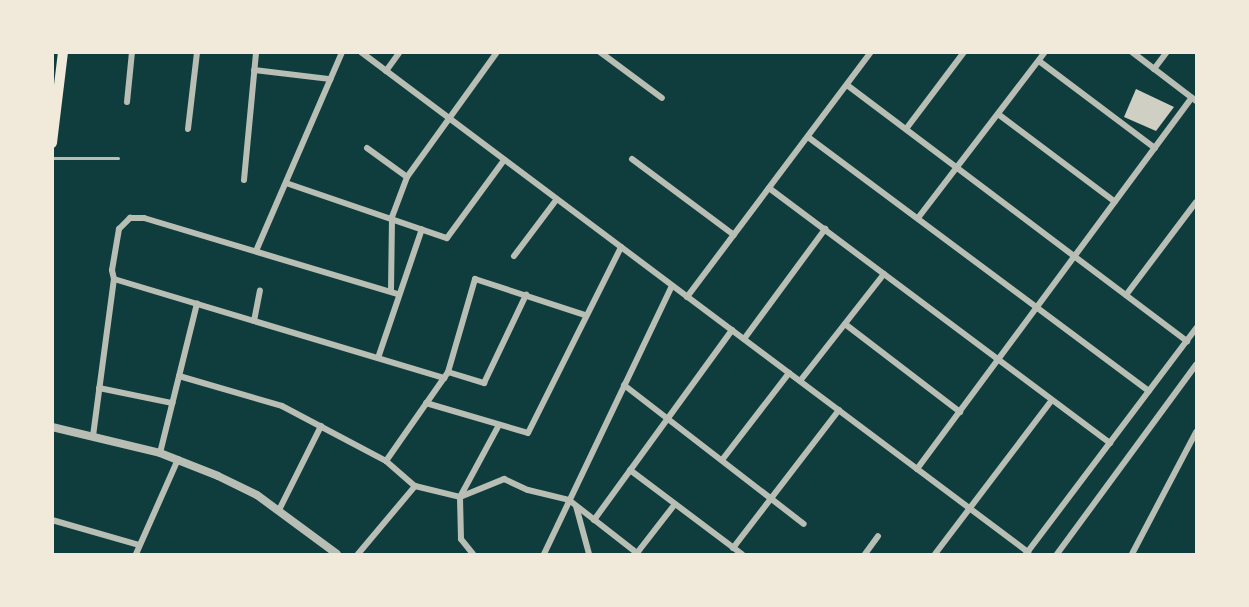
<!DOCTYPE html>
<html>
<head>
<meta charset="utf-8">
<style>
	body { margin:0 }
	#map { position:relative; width:1249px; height:607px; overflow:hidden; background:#0f3d3e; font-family:Barlow,sans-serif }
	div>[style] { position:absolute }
	.building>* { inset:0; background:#cfcfc3 }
	.service>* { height:3px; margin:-1.5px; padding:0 1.5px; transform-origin:1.5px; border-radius:1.5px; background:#b8beb3 }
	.minor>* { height:6px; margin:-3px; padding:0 3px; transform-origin:3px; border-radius:3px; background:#b8beb3 }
	.tertiary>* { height:8px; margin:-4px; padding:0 4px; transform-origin:4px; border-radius:4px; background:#b8beb3 }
	.primary>* { height:10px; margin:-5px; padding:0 5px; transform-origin:5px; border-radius:5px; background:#f1e9da }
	span { translate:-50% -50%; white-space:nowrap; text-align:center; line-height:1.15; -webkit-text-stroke:4.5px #f1e9da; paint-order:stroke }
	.frame { position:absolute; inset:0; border:54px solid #f1e9da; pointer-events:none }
</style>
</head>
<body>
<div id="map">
	<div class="building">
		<div style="clip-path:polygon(1136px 89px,1174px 107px,1156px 131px,1124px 117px)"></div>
	</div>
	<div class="service">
		<div style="left:52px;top:158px;width:66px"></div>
	</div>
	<div class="minor">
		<div style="left:361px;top:52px;width:834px;rotate:36.86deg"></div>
		<div style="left:600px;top:52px;width:77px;rotate:36.6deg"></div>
		<div style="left:1132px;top:52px;width:81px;rotate:37.4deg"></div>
		<div style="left:1039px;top:61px;width:145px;rotate:36.9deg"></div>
		<div style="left:1154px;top:69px;width:21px;rotate:-53deg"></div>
		<div style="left:254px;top:70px;width:77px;rotate:6.8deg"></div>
		<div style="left:386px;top:71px;width:24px;rotate:-54deg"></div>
		<div style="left:847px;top:85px;width:426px;rotate:37deg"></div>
		<div style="left:127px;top:102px;width:50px;rotate:-84.3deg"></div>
		<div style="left:998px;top:114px;width:146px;rotate:36.9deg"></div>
		<div style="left:188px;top:129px;width:78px;rotate:-83.3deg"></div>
		<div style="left:906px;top:129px;width:96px;rotate:-53deg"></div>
		<div style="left:808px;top:137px;width:425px;rotate:36.7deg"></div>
		<div style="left:367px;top:148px;width:49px;rotate:35.9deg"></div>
		<div style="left:632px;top:159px;width:127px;rotate:36.7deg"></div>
		<div style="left:244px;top:180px;width:129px;rotate:-84.6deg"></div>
		<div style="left:286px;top:183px;width:170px;rotate:18.9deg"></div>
		<div style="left:447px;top:238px;width:97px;rotate:-53.8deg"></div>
		<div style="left:769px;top:188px;width:426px;rotate:36.8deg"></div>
		<div style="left:918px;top:218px;width:209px;rotate:-52.6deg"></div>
		<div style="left:256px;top:251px;width:217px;rotate:-66.6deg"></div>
		<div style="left:514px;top:256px;width:71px;rotate:-53deg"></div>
		<div style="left:114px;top:279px;width:345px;rotate:16.7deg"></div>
		<div style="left:391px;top:290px;width:73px;rotate:-89.2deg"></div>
		<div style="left:392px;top:217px;width:43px;rotate:-69.4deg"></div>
		<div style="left:407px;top:177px;width:154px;rotate:-54.2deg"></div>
		<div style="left:1126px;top:295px;width:116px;rotate:-53deg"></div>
		<div style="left:687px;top:297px;width:306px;rotate:-53.1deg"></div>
		<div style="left:254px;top:321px;width:31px;rotate:-79deg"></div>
		<div style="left:845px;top:324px;width:145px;rotate:37.4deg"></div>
		<div style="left:744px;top:339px;width:137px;rotate:-53.6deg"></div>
		<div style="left:378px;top:358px;width:136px;rotate:-71.2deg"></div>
		<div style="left:448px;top:372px;width:38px;rotate:17deg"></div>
		<div style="left:484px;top:383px;width:98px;rotate:-64.5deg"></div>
		<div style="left:179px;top:376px;width:107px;rotate:16.2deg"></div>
		<div style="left:282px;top:406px;width:118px;rotate:27.9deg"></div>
		<div style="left:386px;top:461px;width:38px;rotate:41deg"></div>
		<div style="left:415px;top:486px;width:46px;rotate:13.7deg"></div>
		<div style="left:460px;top:497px;width:48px;rotate:-22.2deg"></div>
		<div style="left:504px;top:479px;width:26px;rotate:25deg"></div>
		<div style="left:528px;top:490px;width:42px;rotate:13.7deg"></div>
		<div style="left:569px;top:500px;width:88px;rotate:38deg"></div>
		<div style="left:800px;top:381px;width:136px;rotate:-51.9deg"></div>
		<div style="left:624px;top:385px;width:227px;rotate:37.7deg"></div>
		<div style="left:99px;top:388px;width:75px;rotate:11.6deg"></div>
		<div style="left:426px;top:403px;width:106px;rotate:16.4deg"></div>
		<div style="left:528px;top:433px;width:208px;rotate:-63.4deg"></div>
		<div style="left:93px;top:436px;width:158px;rotate:-82.4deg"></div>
		<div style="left:114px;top:279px;width:9px;rotate:-103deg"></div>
		<div style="left:112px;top:270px;width:42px;rotate:-80.3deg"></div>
		<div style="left:119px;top:229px;width:16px;rotate:-45deg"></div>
		<div style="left:130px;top:218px;width:14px"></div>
		<div style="left:144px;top:218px;width:265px;rotate:16.7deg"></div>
		<div style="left:160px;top:453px;width:154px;rotate:-76.1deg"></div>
		<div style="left:722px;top:460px;width:110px;rotate:-52.4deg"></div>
		<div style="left:386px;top:461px;width:108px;rotate:-55.1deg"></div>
		<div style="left:448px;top:372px;width:97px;rotate:-73.8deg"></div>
		<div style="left:475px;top:279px;width:116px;rotate:18.1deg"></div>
		<div style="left:917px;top:469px;width:462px;rotate:-53.5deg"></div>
		<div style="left:630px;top:470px;width:140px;rotate:36.9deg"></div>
		<div style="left:576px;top:506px;width:50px;rotate:74.8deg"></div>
		<div style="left:279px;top:510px;width:94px;rotate:-63.4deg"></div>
		<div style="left:52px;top:520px;width:91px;rotate:16deg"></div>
		<div style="left:594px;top:520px;width:235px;rotate:-54deg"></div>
		<div style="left:733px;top:548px;width:174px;rotate:-52.5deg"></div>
		<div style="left:637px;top:553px;width:62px;rotate:-52.2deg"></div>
		<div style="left:136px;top:554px;width:104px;rotate:-66.1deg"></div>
		<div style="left:358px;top:554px;width:89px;rotate:-50deg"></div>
		<div style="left:473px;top:554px;width:19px;rotate:-129deg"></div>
		<div style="left:461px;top:539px;width:42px;rotate:-91.4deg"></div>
		<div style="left:460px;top:497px;width:82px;rotate:-61.6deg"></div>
		<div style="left:544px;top:554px;width:297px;rotate:-64.5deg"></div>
		<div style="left:865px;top:554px;width:22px;rotate:-54deg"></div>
		<div style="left:935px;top:554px;width:193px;rotate:-52.8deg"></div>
		<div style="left:1026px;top:554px;width:283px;rotate:-53deg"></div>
		<div style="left:1057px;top:554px;width:235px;rotate:-53.7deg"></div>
		<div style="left:1132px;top:554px;width:138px;rotate:-62.3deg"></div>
	</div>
	<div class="tertiary">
		<div style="left:52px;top:427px;width:111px;rotate:13.5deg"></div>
		<div style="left:160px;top:453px;width:62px;rotate:21.6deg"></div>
		<div style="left:218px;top:476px;width:43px;rotate:26deg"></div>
		<div style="left:257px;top:495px;width:99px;rotate:36.4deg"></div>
	</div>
	<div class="primary">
		<div style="left:52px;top:143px;width:92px;rotate:-83.1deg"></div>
	</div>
	<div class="frame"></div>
</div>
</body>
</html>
